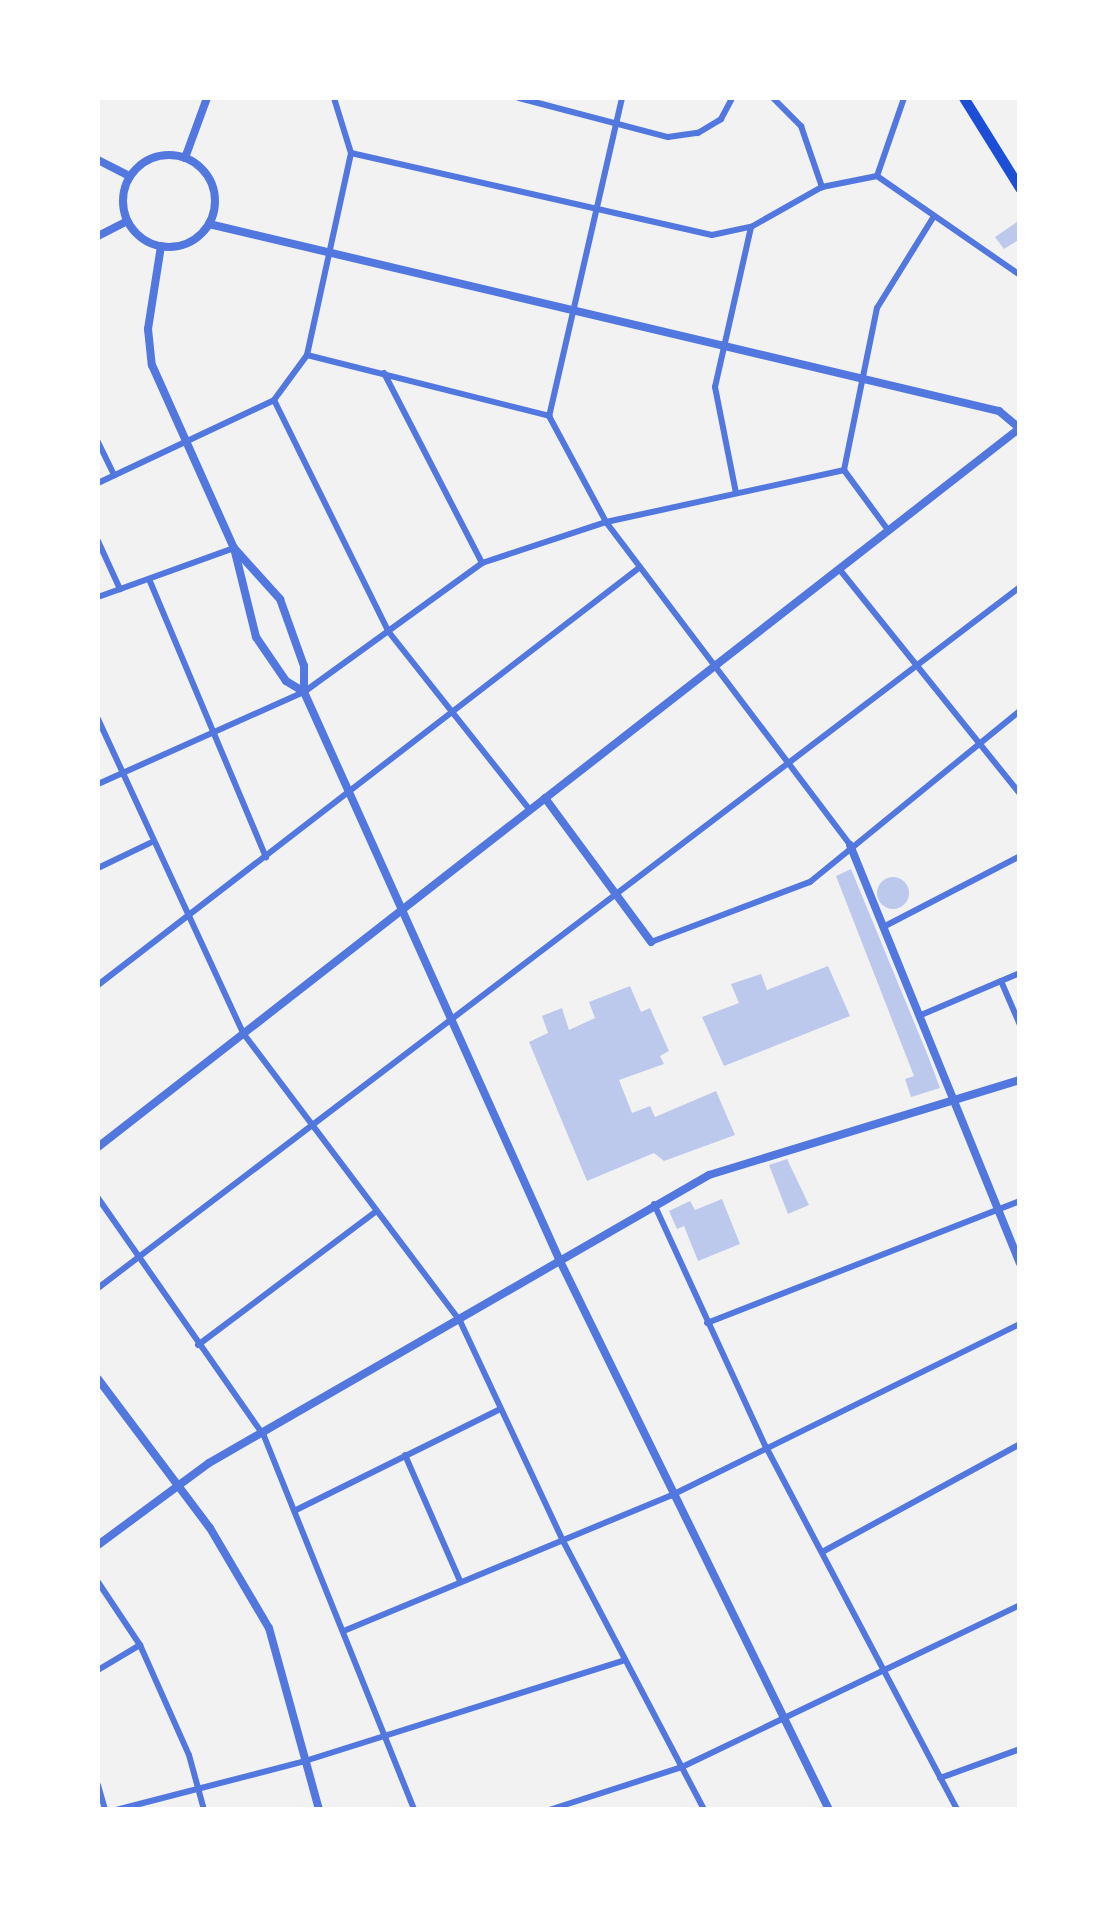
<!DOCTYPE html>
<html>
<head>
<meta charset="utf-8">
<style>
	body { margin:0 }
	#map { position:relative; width:1117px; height:1907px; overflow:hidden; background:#f2f2f2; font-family:"Alegreya Sans",sans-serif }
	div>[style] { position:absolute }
	.building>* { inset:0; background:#bdc9ec }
	.round { border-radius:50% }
	.minor>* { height:6px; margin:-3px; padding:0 3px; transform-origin:3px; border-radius:3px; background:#5277de }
	.tertiary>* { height:8px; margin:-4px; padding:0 4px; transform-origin:4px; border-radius:4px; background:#5277de }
	.tertiary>.ring { margin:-4px; padding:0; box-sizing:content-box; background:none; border:8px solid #5277de; border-radius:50% }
	.trunk>* { height:10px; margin:-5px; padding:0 5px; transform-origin:5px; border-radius:5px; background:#1d4ed8 }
	span { translate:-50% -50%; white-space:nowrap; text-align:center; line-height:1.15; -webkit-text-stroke:10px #fff; paint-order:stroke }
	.frame { position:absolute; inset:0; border:100px solid #fff; pointer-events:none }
</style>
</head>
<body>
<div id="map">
	<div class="building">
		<div style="clip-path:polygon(1020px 220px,1020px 239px,1004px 249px,995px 237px)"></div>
		<div style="clip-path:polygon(851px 869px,928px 1056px,940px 1088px,911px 1097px,905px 1079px,914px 1076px,836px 876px)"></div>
		<div class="round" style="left:877px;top:877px;width:32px;height:32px"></div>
		<div style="clip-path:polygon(828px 966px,850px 1016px,724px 1066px,702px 1017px,739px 1003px,731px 984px,761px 974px,767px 990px)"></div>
		<div style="clip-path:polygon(630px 986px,641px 1012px,650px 1008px,669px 1051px,660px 1056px,664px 1064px,619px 1080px,632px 1113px,650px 1106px,655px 1117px,716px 1091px,735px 1135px,664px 1161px,654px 1153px,587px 1181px,529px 1042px,548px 1033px,542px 1016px,562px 1008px,569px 1030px,595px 1018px,589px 1002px)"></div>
		<div style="clip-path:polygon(787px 1159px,809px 1205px,788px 1214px,769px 1165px)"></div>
		<div style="clip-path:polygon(722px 1199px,740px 1244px,698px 1261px,684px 1226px,677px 1229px,669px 1211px,690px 1201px,695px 1210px)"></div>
	</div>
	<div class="minor">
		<div style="left:519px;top:98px;width:154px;rotate:14.7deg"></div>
		<div style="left:668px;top:137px;width:30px;rotate:-8deg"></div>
		<div style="left:698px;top:133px;width:27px;rotate:-31deg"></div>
		<div style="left:721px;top:119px;width:24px;rotate:-62deg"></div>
		<div style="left:622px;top:98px;width:326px;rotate:102.9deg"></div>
		<div style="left:549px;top:416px;width:120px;rotate:61.7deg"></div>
		<div style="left:606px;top:522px;width:405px;rotate:52.9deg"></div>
		<div style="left:773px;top:98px;width:40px;rotate:45deg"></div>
		<div style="left:801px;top:126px;width:65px;rotate:71deg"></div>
		<div style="left:351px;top:153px;width:370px;rotate:12.8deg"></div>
		<div style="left:712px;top:235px;width:40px;rotate:-12deg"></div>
		<div style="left:751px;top:227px;width:81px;rotate:-29.4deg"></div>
		<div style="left:822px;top:187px;width:56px;rotate:-11.3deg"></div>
		<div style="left:877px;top:176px;width:174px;rotate:34.7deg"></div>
		<div style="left:877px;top:176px;width:83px;rotate:-70.9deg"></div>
		<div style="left:307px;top:355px;width:250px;rotate:14.1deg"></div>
		<div style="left:384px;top:373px;width:214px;rotate:62.7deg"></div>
		<div style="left:274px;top:400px;width:258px;rotate:63.7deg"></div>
		<div style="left:388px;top:631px;width:228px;rotate:51.6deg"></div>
		<div style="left:98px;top:442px;width:37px;rotate:64deg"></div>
		<div style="left:98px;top:483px;width:195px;rotate:-25.2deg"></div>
		<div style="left:274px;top:400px;width:56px;rotate:-53.7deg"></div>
		<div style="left:307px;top:355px;width:207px;rotate:-77.7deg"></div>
		<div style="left:351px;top:153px;width:58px;rotate:-107.2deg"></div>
		<div style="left:736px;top:493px;width:108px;rotate:-101.2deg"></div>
		<div style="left:715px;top:387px;width:164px;rotate:-77.3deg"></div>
		<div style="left:888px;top:530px;width:74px;rotate:-126.3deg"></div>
		<div style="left:844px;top:470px;width:165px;rotate:-78.5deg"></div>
		<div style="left:877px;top:308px;width:108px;rotate:-58.2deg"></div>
		<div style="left:98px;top:541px;width:53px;rotate:65.4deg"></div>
		<div style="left:840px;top:570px;width:287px;rotate:51.2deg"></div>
		<div style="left:149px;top:579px;width:302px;rotate:67.2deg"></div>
		<div style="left:98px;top:597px;width:145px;rotate:-19.8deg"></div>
		<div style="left:98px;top:719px;width:346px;rotate:65.2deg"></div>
		<div style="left:243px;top:1033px;width:361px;rotate:53deg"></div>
		<div style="left:460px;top:1321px;width:241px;rotate:64.9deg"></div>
		<div style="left:562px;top:1539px;width:306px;rotate:62.3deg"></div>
		<div style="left:98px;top:784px;width:226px;rotate:-24.1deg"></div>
		<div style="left:304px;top:692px;width:220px;rotate:-35.9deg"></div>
		<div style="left:482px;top:563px;width:131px;rotate:-18.3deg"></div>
		<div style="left:606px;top:522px;width:244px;rotate:-12.3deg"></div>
		<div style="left:98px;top:868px;width:58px;rotate:-25.7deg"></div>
		<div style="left:887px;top:925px;width:150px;rotate:-27.4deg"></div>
		<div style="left:651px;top:942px;width:170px;rotate:-20.7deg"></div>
		<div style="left:810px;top:882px;width:271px;rotate:-39.2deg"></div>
		<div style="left:1001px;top:981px;width:48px;rotate:66.6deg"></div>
		<div style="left:98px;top:985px;width:684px;rotate:-37.64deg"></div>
		<div style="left:921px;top:1015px;width:108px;rotate:-23deg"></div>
		<div style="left:98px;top:1198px;width:290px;rotate:55.1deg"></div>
		<div style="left:264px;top:1436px;width:403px;rotate:68.1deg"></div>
		<div style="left:654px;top:1204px;width:268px;rotate:65.3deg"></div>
		<div style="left:766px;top:1447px;width:410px;rotate:62.2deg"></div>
		<div style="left:98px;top:1288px;width:1158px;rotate:-37.25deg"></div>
		<div style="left:707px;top:1323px;width:336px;rotate:-21.3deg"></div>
		<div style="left:198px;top:1345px;width:221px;rotate:-36.9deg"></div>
		<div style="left:405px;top:1455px;width:137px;rotate:66.4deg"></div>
		<div style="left:296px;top:1510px;width:228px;rotate:-26.3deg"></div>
		<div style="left:824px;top:1551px;width:223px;rotate:-28.6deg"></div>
		<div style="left:98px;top:1582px;width:76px;rotate:56.3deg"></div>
		<div style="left:140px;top:1645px;width:120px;rotate:66deg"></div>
		<div style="left:189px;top:1755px;width:57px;rotate:74.7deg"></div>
		<div style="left:346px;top:1630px;width:351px;rotate:-22.5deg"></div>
		<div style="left:670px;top:1496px;width:390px;rotate:-26.2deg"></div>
		<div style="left:98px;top:1670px;width:49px;rotate:-30.8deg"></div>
		<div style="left:940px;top:1778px;width:85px;rotate:-19.9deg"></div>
		<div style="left:98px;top:1785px;width:26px;rotate:74deg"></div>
		<div style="left:116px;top:1810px;width:195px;rotate:-14.5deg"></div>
		<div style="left:305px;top:1761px;width:333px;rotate:-17.5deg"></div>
		<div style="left:549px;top:1810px;width:140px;rotate:-17.9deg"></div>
		<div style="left:682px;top:1767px;width:375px;rotate:-25.6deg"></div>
	</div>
	<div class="tertiary">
		<div class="ring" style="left:123px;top:155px;width:84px;height:84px"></div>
		<div style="left:185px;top:158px;width:64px;rotate:-69.9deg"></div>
		<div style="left:98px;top:160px;width:36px;rotate:27deg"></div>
		<div style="left:209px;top:224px;width:812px;rotate:13.32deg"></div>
		<div style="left:999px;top:411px;width:26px;rotate:40deg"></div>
		<div style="left:98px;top:236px;width:33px;rotate:-27deg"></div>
		<div style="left:161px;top:246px;width:84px;rotate:98.9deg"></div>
		<div style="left:148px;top:329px;width:36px;rotate:84deg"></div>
		<div style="left:152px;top:365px;width:201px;rotate:65.9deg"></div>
		<div style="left:234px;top:548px;width:92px;rotate:76.1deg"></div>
		<div style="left:256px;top:637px;width:53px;rotate:55.7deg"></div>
		<div style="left:286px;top:681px;width:21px;rotate:31deg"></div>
		<div style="left:234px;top:548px;width:69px;rotate:48deg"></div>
		<div style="left:280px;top:599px;width:71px;rotate:70.3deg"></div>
		<div style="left:304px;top:666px;width:26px;rotate:90deg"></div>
		<div style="left:304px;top:692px;width:622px;rotate:65.78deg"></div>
		<div style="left:559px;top:1259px;width:614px;rotate:63.89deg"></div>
		<div style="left:545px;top:798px;width:179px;rotate:53.6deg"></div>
		<div style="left:850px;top:845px;width:451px;rotate:67.9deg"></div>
		<div style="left:98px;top:1147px;width:1169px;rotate:-37.95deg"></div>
		<div style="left:98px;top:1379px;width:186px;rotate:53.1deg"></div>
		<div style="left:210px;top:1528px;width:116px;rotate:59.5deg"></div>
		<div style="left:269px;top:1628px;width:189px;rotate:74.6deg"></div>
		<div style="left:98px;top:1545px;width:138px;rotate:-36.5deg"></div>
		<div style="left:209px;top:1463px;width:577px;rotate:-29.94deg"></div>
		<div style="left:709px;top:1175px;width:325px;rotate:-17deg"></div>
	</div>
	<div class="trunk">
		<div style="left:964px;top:98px;width:106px;rotate:58.1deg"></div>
	</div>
	<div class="frame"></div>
</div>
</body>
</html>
